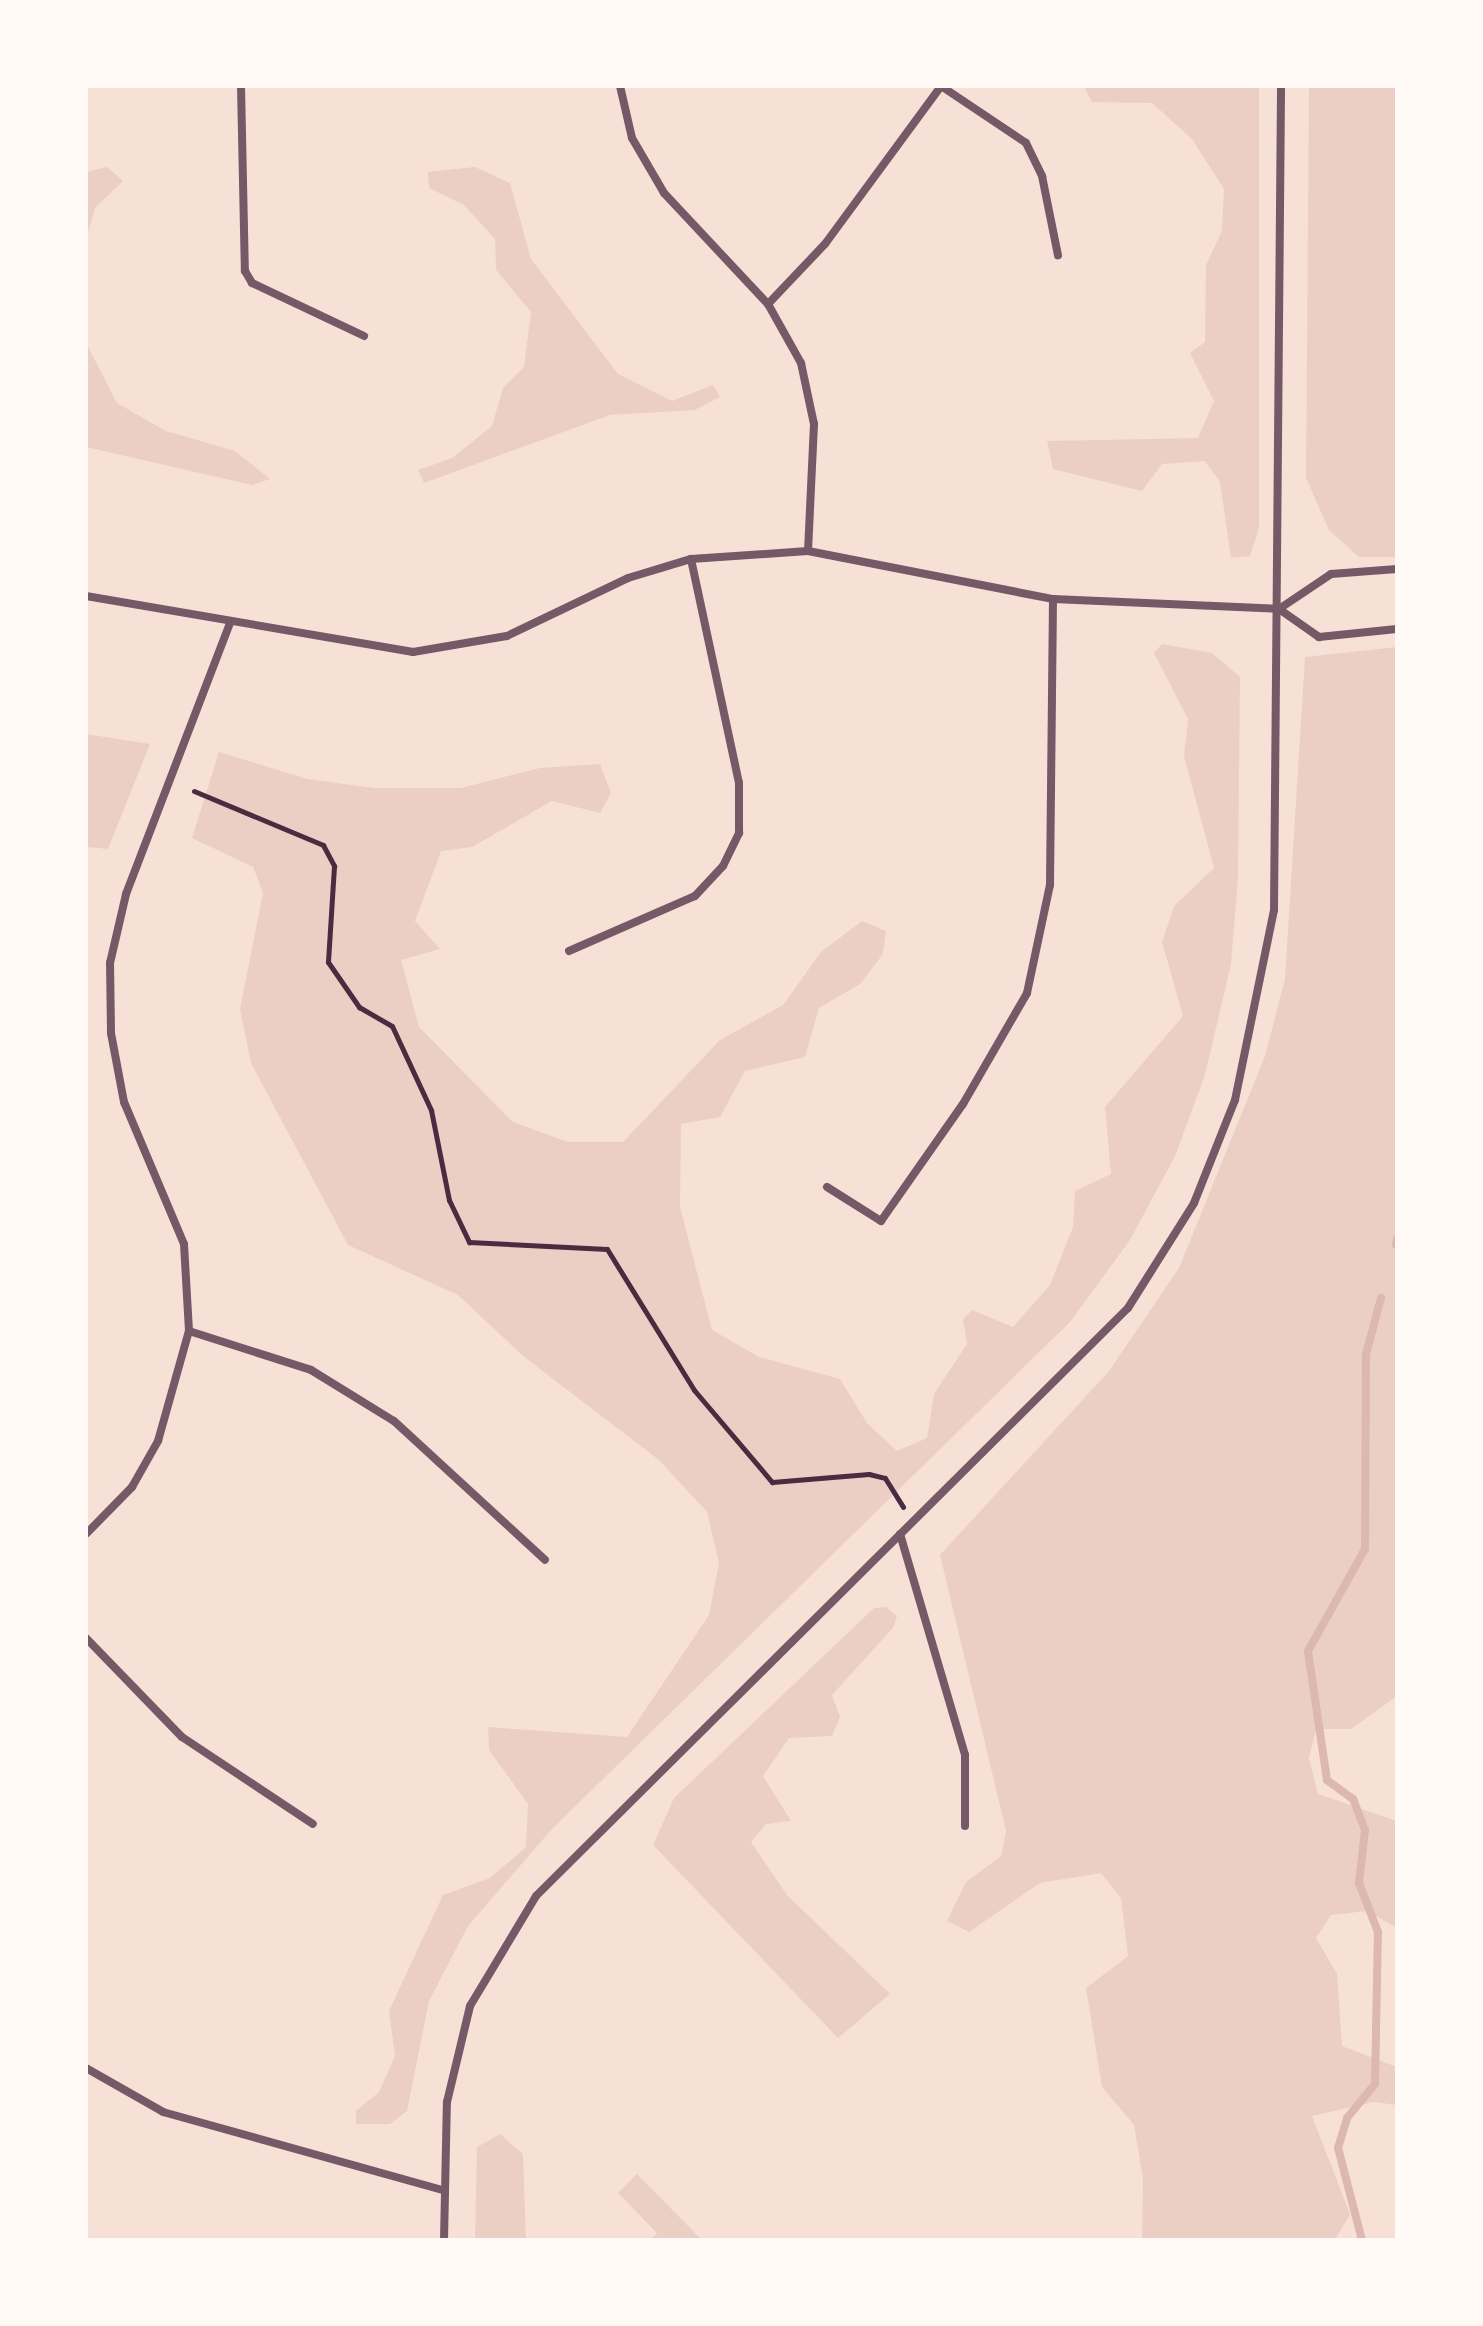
<!DOCTYPE html>
<html>
<head>
<meta charset="utf-8">
<style>
	body { margin:0 }
	#map { position:relative; width:1483px; height:2326px; overflow:hidden; background:#f7e1d7; font-family:Commissioner,sans-serif }
	div>[style] { position:absolute }
	.green>* { inset:0; background:#ebcfc5 }
	.stream>* { height:8px; margin:-4px; padding:0 4px; transform-origin:4px; border-radius:4px; background:#dcb8b0 }
	.path>* { height:5px; margin:-2.5px; padding:0 2.5px; transform-origin:2.5px; border-radius:2.5px; background:#4a2c40 }
	.minor>* { height:8px; margin:-4px; padding:0 4px; transform-origin:4px; border-radius:4px; background:#755966 }
	span { translate:-50% -50%; white-space:nowrap; text-align:center; line-height:1.15; -webkit-text-stroke:6px #fffaf5; paint-order:stroke }
	.frame { position:absolute; inset:0; border:88px solid #fffaf5; pointer-events:none }
</style>
</head>
<body>
<div id="map">
	<div class="green">
		<div style="clip-path:polygon(1084px 86px,1259px 86px,1259px 528px,1250px 556px,1231px 558px,1220px 482px,1205px 461px,1162px 464px,1142px 491px,1053px 469px,1047px 441px,1198px 438px,1214px 401px,1190px 353px,1205px 342px,1206px 265px,1222px 231px,1224px 189px,1192px 139px,1152px 103px,1092px 102px)"></div>
		<div style="clip-path:polygon(1309px 86px,1397px 86px,1397px 557px,1359px 557px,1329px 530px,1306px 478px)"></div>
		<div style="clip-path:polygon(107px 167px,123px 181px,95px 208px,86px 239px,86px 172px)"></div>
		<div style="clip-path:polygon(475px 167px,510px 183px,531px 259px,618px 374px,672px 401px,713px 385px,720px 397px,695px 410px,610px 415px,424px 483px,418px 470px,452px 458px,492px 426px,503px 388px,524px 367px,531px 312px,496px 270px,495px 239px,464px 205px,429px 188px,428px 172px)"></div>
		<div style="clip-path:polygon(86px 343px,117px 403px,166px 431px,235px 451px,270px 479px,252px 485px,86px 447px)"></div>
		<div style="clip-path:polygon(1162px 644px,1212px 653px,1240px 677px,1238px 879px,1231px 964px,1205px 1075px,1175px 1156px,1130px 1240px,1070px 1322px,552px 1829px,468px 1926px,429px 2001px,407px 2111px,390px 2124px,356px 2124px,356px 2111px,379px 2092px,395px 2056px,389px 2011px,443px 1895px,490px 1878px,526px 1847px,528px 1804px,489px 1750px,488px 1727px,627px 1737px,709px 1615px,719px 1563px,707px 1512px,659px 1460px,523px 1356px,458px 1295px,348px 1245px,251px 1063px,240px 1009px,263px 893px,253px 867px,192px 838px,219px 752px,307px 779px,374px 788px,461px 788px,540px 768px,600px 764px,611px 793px,600px 813px,552px 801px,472px 847px,441px 851px,415px 921px,440px 949px,401px 960px,419px 1027px,513px 1122px,568px 1142px,623px 1142px,720px 1040px,783px 1005px,821px 952px,862px 921px,886px 931px,883px 954px,860px 984px,819px 1008px,805px 1057px,745px 1071px,720px 1117px,681px 1124px,680px 1207px,712px 1330px,759px 1357px,840px 1379px,867px 1423px,897px 1451px,927px 1438px,934px 1394px,967px 1344px,963px 1319px,972px 1310px,1013px 1327px,1050px 1285px,1073px 1227px,1075px 1191px,1111px 1174px,1105px 1107px,1183px 1016px,1162px 942px,1174px 906px,1214px 868px,1184px 756px,1188px 719px,1154px 653px)"></div>
		<div style="clip-path:polygon(1397px 647px,1397px 1696px,1351px 1729px,1316px 1729px,1309px 1758px,1318px 1794px,1397px 1821px,1397px 1928px,1367px 1911px,1331px 1915px,1316px 1938px,1337px 1974px,1342px 2046px,1397px 2067px,1397px 2105px,1374px 2102px,1312px 2116px,1350px 2214px,1335px 2240px,1142px 2240px,1143px 2179px,1134px 2125px,1102px 2087px,1086px 1988px,1128px 1956px,1121px 1898px,1101px 1873px,1040px 1883px,969px 1932px,947px 1921px,966px 1882px,1001px 1856px,1006px 1831px,940px 1555px,1109px 1371px,1179px 1268px,1265px 1056px,1285px 979px,1305px 657px)"></div>
		<div style="clip-path:polygon(86px 734px,150px 744px,108px 849px,86px 847px)"></div>
		<div style="clip-path:polygon(886px 1607px,897px 1616px,893px 1628px,832px 1695px,840px 1717px,832px 1736px,789px 1738px,763px 1776px,791px 1821px,766px 1824px,751px 1842px,787px 1895px,890px 1994px,838px 2038px,653px 1845px,674px 1798px,874px 1608px)"></div>
		<div style="clip-path:polygon(500px 2134px,523px 2154px,526px 2240px,475px 2240px,477px 2147px)"></div>
		<div style="clip-path:polygon(637px 2174px,702px 2240px,651px 2240px,657px 2233px,618px 2193px)"></div>
	</div>
	<div class="stream">
		<div style="left:1396px;top:1245px;width:6px;rotate:-81deg"></div>
		<div style="left:1362px;top:2240px;width:95px;rotate:-104.6deg"></div>
		<div style="left:1338px;top:2148px;width:31px;rotate:-73deg"></div>
		<div style="left:1347px;top:2118px;width:44px;rotate:-50.5deg"></div>
		<div style="left:1375px;top:2084px;width:152px;rotate:-88.9deg"></div>
		<div style="left:1378px;top:1932px;width:53px;rotate:-111.2deg"></div>
		<div style="left:1359px;top:1883px;width:53px;rotate:-83.5deg"></div>
		<div style="left:1365px;top:1830px;width:33px;rotate:-111deg"></div>
		<div style="left:1353px;top:1799px;width:32px;rotate:-144deg"></div>
		<div style="left:1327px;top:1780px;width:130px;rotate:-98.4deg"></div>
		<div style="left:1308px;top:1651px;width:117px;rotate:-60.8deg"></div>
		<div style="left:1365px;top:1549px;width:195px;rotate:-89.7deg"></div>
		<div style="left:1366px;top:1354px;width:58px;rotate:-75deg"></div>
	</div>
	<div class="path">
		<div style="left:194px;top:791px;width:140px;rotate:22.7deg"></div>
		<div style="left:323px;top:845px;width:24px;rotate:62deg"></div>
		<div style="left:334px;top:866px;width:96px;rotate:93.6deg"></div>
		<div style="left:328px;top:962px;width:55px;rotate:55.4deg"></div>
		<div style="left:359px;top:1007px;width:38px;rotate:30deg"></div>
		<div style="left:392px;top:1026px;width:93px;rotate:65.1deg"></div>
		<div style="left:431px;top:1110px;width:92px;rotate:78.7deg"></div>
		<div style="left:449px;top:1200px;width:47px;rotate:64.5deg"></div>
		<div style="left:469px;top:1242px;width:138px;rotate:2.9deg"></div>
		<div style="left:607px;top:1249px;width:166px;rotate:58.3deg"></div>
		<div style="left:694px;top:1390px;width:121px;rotate:49.7deg"></div>
		<div style="left:772px;top:1482px;width:97px;rotate:-4.7deg"></div>
		<div style="left:869px;top:1474px;width:16px;rotate:14deg"></div>
		<div style="left:885px;top:1478px;width:34px;rotate:58deg"></div>
	</div>
	<div class="minor">
		<div style="left:241px;top:86px;width:185px;rotate:88.8deg"></div>
		<div style="left:245px;top:271px;width:14px;rotate:60deg"></div>
		<div style="left:252px;top:283px;width:124px;rotate:25.3deg"></div>
		<div style="left:620px;top:86px;width:53px;rotate:77deg"></div>
		<div style="left:632px;top:138px;width:64px;rotate:59.8deg"></div>
		<div style="left:664px;top:193px;width:152px;rotate:46.9deg"></div>
		<div style="left:768px;top:304px;width:68px;rotate:60.8deg"></div>
		<div style="left:801px;top:363px;width:62px;rotate:78deg"></div>
		<div style="left:814px;top:424px;width:127px;rotate:92.7deg"></div>
		<div style="left:941px;top:86px;width:102px;rotate:33.8deg"></div>
		<div style="left:1026px;top:143px;width:37px;rotate:64deg"></div>
		<div style="left:1042px;top:176px;width:81px;rotate:78.6deg"></div>
		<div style="left:768px;top:304px;width:83px;rotate:-46.5deg"></div>
		<div style="left:825px;top:244px;width:196px;rotate:-53.7deg"></div>
		<div style="left:86px;top:596px;width:332px;rotate:9.7deg"></div>
		<div style="left:413px;top:652px;width:95px;rotate:-9.7deg"></div>
		<div style="left:507px;top:636px;width:134px;rotate:-25.6deg"></div>
		<div style="left:628px;top:578px;width:66px;rotate:-16.8deg"></div>
		<div style="left:691px;top:559px;width:117px;rotate:-3.9deg"></div>
		<div style="left:808px;top:551px;width:250px;rotate:11.1deg"></div>
		<div style="left:1053px;top:599px;width:226px;rotate:2.5deg"></div>
		<div style="left:1279px;top:609px;width:49px;rotate:35deg"></div>
		<div style="left:1319px;top:637px;width:78px;rotate:-5.9deg"></div>
		<div style="left:1279px;top:609px;width:63px;rotate:-33.9deg"></div>
		<div style="left:1331px;top:574px;width:66px;rotate:-4.3deg"></div>
		<div style="left:569px;top:951px;width:137px;rotate:-23.6deg"></div>
		<div style="left:695px;top:896px;width:41px;rotate:-47deg"></div>
		<div style="left:723px;top:866px;width:37px;rotate:-64deg"></div>
		<div style="left:739px;top:833px;width:50px;rotate:-90deg"></div>
		<div style="left:739px;top:783px;width:229px;rotate:-102.1deg"></div>
		<div style="left:827px;top:1187px;width:64px;rotate:32.2deg"></div>
		<div style="left:881px;top:1221px;width:143px;rotate:-55deg"></div>
		<div style="left:963px;top:1104px;width:128px;rotate:-60deg"></div>
		<div style="left:1027px;top:993px;width:110px;rotate:-78deg"></div>
		<div style="left:1050px;top:885px;width:286px;rotate:-89.4deg"></div>
		<div style="left:189px;top:1331px;width:128px;rotate:17.7deg"></div>
		<div style="left:311px;top:1370px;width:97px;rotate:31.6deg"></div>
		<div style="left:394px;top:1421px;width:205px;rotate:42.6deg"></div>
		<div style="left:86px;top:1534px;width:66px;rotate:-45.6deg"></div>
		<div style="left:132px;top:1487px;width:53px;rotate:-60.5deg"></div>
		<div style="left:158px;top:1441px;width:114px;rotate:-74.3deg"></div>
		<div style="left:189px;top:1331px;width:87px;rotate:-93.3deg"></div>
		<div style="left:184px;top:1244px;width:154px;rotate:-112.9deg"></div>
		<div style="left:124px;top:1102px;width:70px;rotate:-100.7deg"></div>
		<div style="left:111px;top:1033px;width:70px;rotate:-90.8deg"></div>
		<div style="left:110px;top:963px;width:71px;rotate:-76.9deg"></div>
		<div style="left:126px;top:894px;width:292px;rotate:-69deg"></div>
		<div style="left:900px;top:1534px;width:230px;rotate:73.6deg"></div>
		<div style="left:965px;top:1755px;width:71px;rotate:90deg"></div>
		<div style="left:86px;top:1638px;width:138px;rotate:45.9deg"></div>
		<div style="left:182px;top:1737px;width:157px;rotate:33.6deg"></div>
		<div style="left:86px;top:2068px;width:89px;rotate:29.7deg"></div>
		<div style="left:163px;top:2112px;width:291px;rotate:15.6deg"></div>
		<div style="left:444px;top:2240px;width:138px;rotate:-88.8deg"></div>
		<div style="left:447px;top:2102px;width:99px;rotate:-76.5deg"></div>
		<div style="left:470px;top:2006px;width:128px;rotate:-59deg"></div>
		<div style="left:536px;top:1896px;width:834px;rotate:-44.81deg"></div>
		<div style="left:1128px;top:1308px;width:124px;rotate:-57.8deg"></div>
		<div style="left:1194px;top:1203px;width:111px;rotate:-68.3deg"></div>
		<div style="left:1235px;top:1100px;width:194px;rotate:-78.4deg"></div>
		<div style="left:1274px;top:910px;width:824px;rotate:-89.51deg"></div>
	</div>
	<div class="frame"></div>
</div>
</body>
</html>
